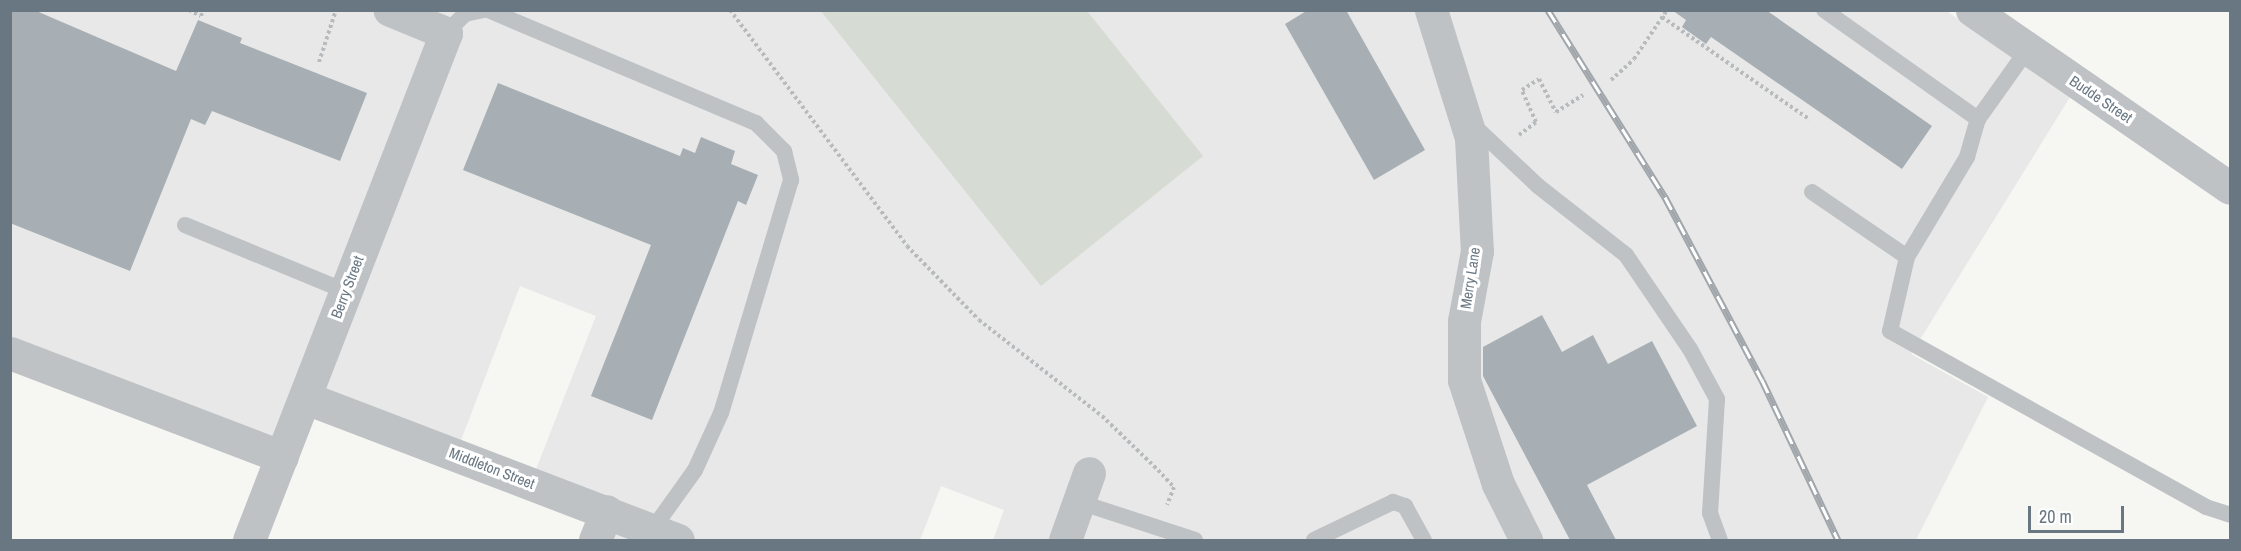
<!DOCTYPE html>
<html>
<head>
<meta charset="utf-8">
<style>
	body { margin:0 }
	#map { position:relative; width:2241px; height:551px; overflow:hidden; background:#f6f6f3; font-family:"Archivo Narrow",sans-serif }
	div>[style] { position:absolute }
	.built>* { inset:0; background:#e7e8e7 }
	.green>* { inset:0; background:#d6dbd3 }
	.building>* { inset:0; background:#a8afb4 }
	.path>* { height:4px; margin-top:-2px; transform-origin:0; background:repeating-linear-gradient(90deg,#b8bbbd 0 3px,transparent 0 6px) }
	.lane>* { height:16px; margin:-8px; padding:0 8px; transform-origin:8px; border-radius:8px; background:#bec2c5 }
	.street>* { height:33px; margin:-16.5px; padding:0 16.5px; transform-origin:16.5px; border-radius:16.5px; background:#bec2c5 }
	.rail>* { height:7px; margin-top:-3.5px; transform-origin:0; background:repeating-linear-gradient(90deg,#fff 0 14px,#a0a6ab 0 28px); box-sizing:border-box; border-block:2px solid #a0a6ab }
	span { translate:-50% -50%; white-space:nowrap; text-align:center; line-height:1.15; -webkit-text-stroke:6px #fff; paint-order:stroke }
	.street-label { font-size:15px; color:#687782 }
	.frame { position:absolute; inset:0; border:12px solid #687782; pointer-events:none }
	.scale { position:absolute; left:2028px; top:506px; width:96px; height:27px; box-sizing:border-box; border:3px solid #687782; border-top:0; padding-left:8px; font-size:18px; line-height:21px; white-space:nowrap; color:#687782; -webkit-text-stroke:4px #fff; paint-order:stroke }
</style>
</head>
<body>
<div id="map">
	<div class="built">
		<div style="clip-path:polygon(1945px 10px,2070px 97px,1911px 354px,1988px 397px,1916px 540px,993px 540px,1004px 510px,941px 486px,920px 540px,603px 540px,615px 507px,533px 477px,596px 316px,520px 286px,458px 448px,301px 387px,278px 446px,11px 344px,10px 11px)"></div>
	</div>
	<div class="green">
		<div style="clip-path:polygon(821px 11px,1087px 11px,1203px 156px,1041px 286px)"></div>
	</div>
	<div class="building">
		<div style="clip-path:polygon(10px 10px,34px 10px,176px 71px,198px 20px,242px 38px,240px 43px,367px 93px,340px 161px,212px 111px,205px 125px,191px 119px,130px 271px,10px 223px)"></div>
		<div style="clip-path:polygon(1308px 10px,1346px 10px,1425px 150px,1374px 180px,1285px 24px)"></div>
		<div style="clip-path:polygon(1672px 10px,1766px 10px,1932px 126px,1902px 169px,1711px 37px,1706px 44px,1682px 27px,1686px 20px)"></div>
		<div style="clip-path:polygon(498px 83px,680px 156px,683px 148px,695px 153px,701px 137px,735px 151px,731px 164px,758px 175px,746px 205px,738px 201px,652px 420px,591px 396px,651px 245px,463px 170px)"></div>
		<div style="clip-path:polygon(1542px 315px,1562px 352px,1593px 335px,1608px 364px,1652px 341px,1697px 426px,1587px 485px,1616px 540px,1570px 540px,1483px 376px,1483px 347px)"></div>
	</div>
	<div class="path">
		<div style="left:189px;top:10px;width:13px;rotate:27deg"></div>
		<div style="left:201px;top:16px;width:6px;rotate:-72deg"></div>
		<div style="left:730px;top:10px;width:295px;rotate:53.1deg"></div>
		<div style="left:907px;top:246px;width:103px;rotate:45.8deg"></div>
		<div style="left:979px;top:320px;width:156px;rotate:38deg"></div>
		<div style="left:1102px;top:416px;width:78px;rotate:44deg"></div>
		<div style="left:1158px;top:470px;width:23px;rotate:47deg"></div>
		<div style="left:1174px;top:487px;width:19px;rotate:111deg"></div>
		<div style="left:1662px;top:17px;width:180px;rotate:34.8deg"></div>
		<div style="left:319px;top:62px;width:55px;rotate:-71.9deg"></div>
		<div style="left:1611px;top:80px;width:31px;rotate:-42deg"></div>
		<div style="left:1634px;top:59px;width:59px;rotate:-56deg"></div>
		<div style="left:1519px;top:135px;width:21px;rotate:-37deg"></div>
		<div style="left:1536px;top:122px;width:35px;rotate:-114deg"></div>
		<div style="left:1522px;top:90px;width:20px;rotate:-33deg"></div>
		<div style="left:1539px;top:79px;width:37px;rotate:63deg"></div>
		<div style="left:1556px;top:112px;width:32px;rotate:-32deg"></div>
	</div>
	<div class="lane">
		<div style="left:488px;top:10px;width:291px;rotate:22.9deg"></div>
		<div style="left:756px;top:123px;width:40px;rotate:45deg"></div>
		<div style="left:784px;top:151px;width:30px;rotate:76deg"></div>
		<div style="left:791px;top:180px;width:243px;rotate:106.7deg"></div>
		<div style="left:721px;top:413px;width:63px;rotate:114.5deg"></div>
		<div style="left:695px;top:470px;width:74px;rotate:125.6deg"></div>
		<div style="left:1824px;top:10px;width:189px;rotate:35.3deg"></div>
		<div style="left:1978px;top:119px;width:86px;rotate:-54.5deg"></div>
		<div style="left:446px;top:33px;width:27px;rotate:-45deg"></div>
		<div style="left:465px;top:14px;width:19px;rotate:-12deg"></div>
		<div style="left:1471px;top:123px;width:92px;rotate:43.2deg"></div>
		<div style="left:1538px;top:186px;width:112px;rotate:38.1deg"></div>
		<div style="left:1626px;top:255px;width:114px;rotate:55.8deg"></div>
		<div style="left:1690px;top:349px;width:57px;rotate:61.6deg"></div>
		<div style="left:1717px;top:399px;width:114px;rotate:93.5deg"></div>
		<div style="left:1710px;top:513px;width:29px;rotate:70deg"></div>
		<div style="left:1812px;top:192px;width:115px;rotate:34.4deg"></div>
		<div style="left:1907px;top:257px;width:117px;rotate:-59deg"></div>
		<div style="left:1967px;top:157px;width:40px;rotate:-74deg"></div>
		<div style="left:185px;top:225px;width:173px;rotate:22.4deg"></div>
		<div style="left:1907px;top:257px;width:76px;rotate:102.9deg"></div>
		<div style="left:1890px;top:331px;width:362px;rotate:29.1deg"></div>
		<div style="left:2206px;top:507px;width:25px;rotate:18deg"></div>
		<div style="left:1079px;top:502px;width:122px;rotate:18.1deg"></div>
		<div style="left:1314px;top:540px;width:88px;rotate:-25.7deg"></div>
		<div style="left:1393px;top:502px;width:13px;rotate:18deg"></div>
		<div style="left:1405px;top:506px;width:39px;rotate:61deg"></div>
	</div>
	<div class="street">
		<div style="left:1431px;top:10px;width:134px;rotate:72.6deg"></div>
		<div style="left:1471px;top:138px;width:113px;rotate:87deg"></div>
		<div style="left:1477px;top:251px;width:71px;rotate:100.5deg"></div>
		<div style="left:1464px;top:321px;width:59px;rotate:90deg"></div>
		<div style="left:1464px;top:380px;width:109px;rotate:71.9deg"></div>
		<div style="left:1498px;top:484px;width:63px;rotate:63.4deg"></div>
		<div style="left:1972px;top:10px;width:313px;rotate:34.6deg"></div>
		<div style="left:10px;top:353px;width:291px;rotate:20.9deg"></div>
		<div style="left:306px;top:398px;width:398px;rotate:20.9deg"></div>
		<div style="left:249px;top:540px;width:544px;rotate:-68.77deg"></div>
		<div style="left:446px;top:33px;width:61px;rotate:-157.7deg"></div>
		<div style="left:595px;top:540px;width:31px;rotate:-68deg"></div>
		<div style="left:1065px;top:540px;width:71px;rotate:-70.3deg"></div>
	</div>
	<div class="rail">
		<div style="left:1548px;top:10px;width:221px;rotate:58deg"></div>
		<div style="left:1665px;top:197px;width:207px;rotate:62.1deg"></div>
		<div style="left:1762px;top:380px;width:177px;rotate:64.6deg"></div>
	</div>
	<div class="street-label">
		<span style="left:2101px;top:99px;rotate:34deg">Budde Street</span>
		<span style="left:1470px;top:278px;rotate:-81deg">Merry Lane</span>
		<span style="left:347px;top:287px;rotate:-69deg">Berry Street</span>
		<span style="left:492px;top:468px;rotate:21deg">Middleton Street</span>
	</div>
	<div class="frame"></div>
	<div class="scale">20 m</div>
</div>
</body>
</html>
